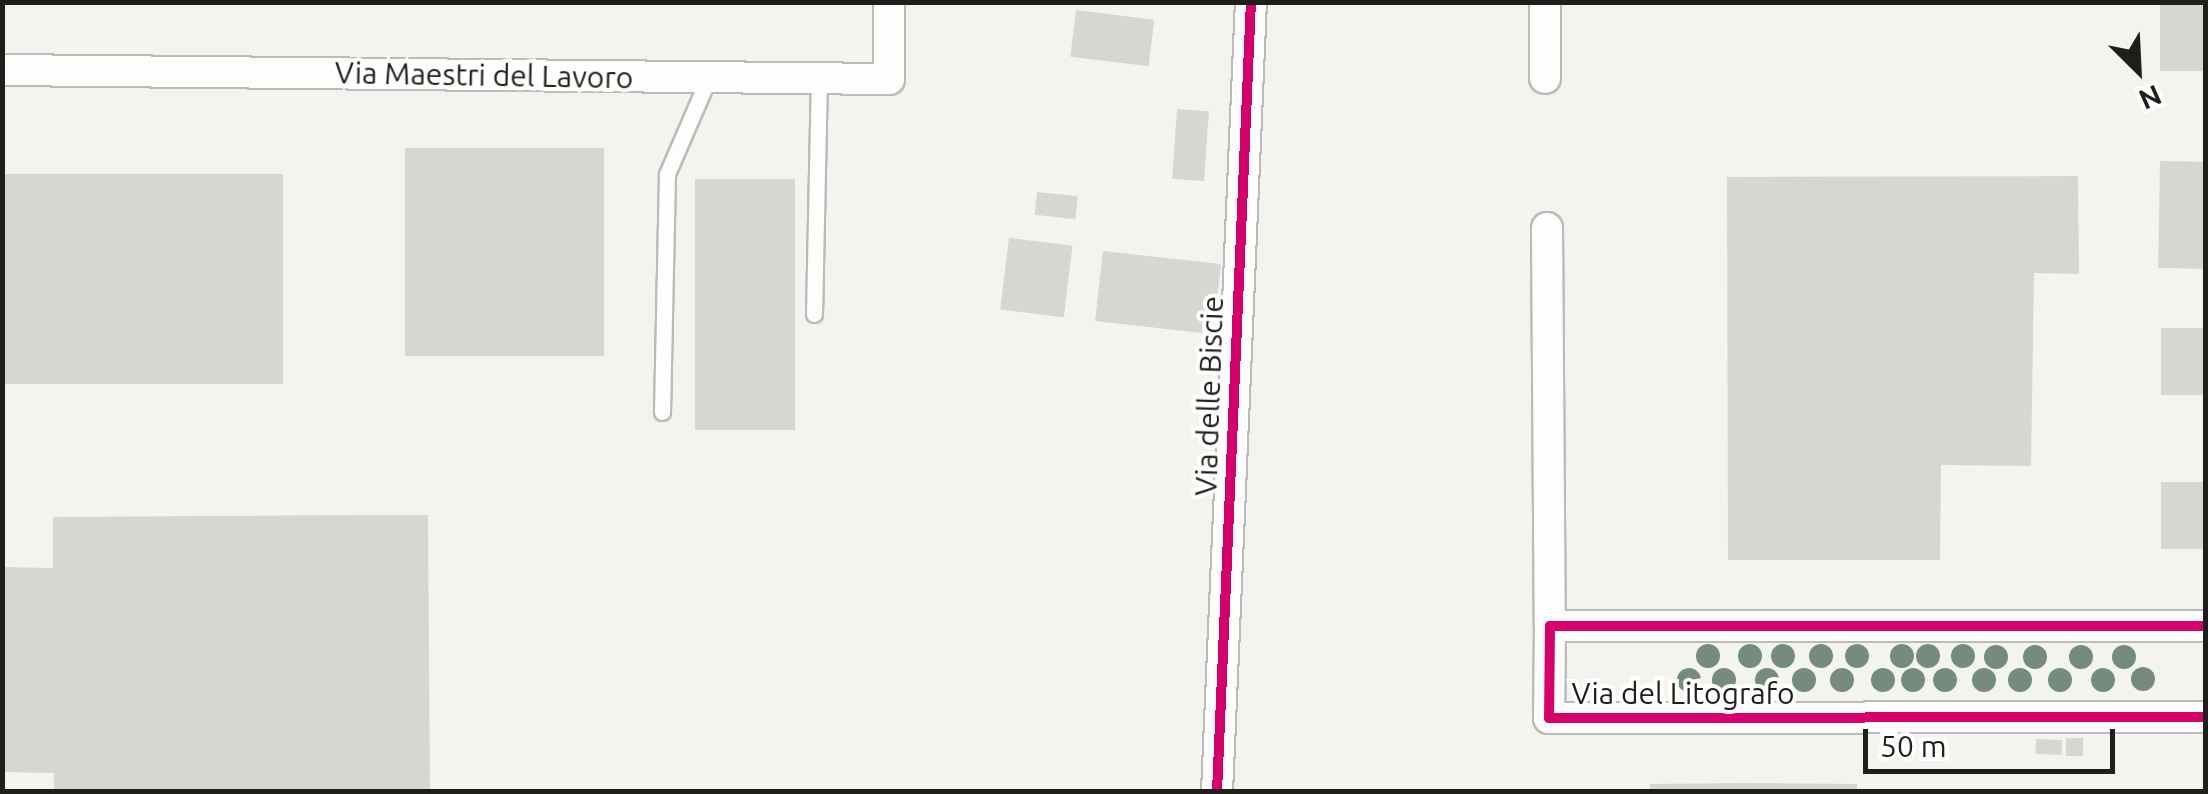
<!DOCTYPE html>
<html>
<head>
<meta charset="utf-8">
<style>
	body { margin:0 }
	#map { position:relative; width:2208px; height:794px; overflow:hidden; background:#f4f4ef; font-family:Ubuntu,sans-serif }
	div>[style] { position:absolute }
	.building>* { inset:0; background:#d7d6d3; transform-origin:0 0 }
	.roads { filter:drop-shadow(2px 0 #bbbbb8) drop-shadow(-2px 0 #bbbbb8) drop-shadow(0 2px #bbbbb8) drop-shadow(0 -2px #bbbbb8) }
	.lane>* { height:15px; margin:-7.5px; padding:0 7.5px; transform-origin:7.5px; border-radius:7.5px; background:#fdfdfd }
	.street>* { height:30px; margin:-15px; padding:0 15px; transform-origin:15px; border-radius:15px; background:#fdfdfd }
	.cycleway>* { height:10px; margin:-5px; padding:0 5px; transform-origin:5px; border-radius:5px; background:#d6006c }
	.trees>* { width:24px; height:24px; margin:-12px; border-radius:50%; background:#768b80 }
	span { translate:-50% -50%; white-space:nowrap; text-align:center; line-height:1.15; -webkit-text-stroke:8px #fff; paint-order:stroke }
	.street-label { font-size:30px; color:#1e1e1b }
	.frame { position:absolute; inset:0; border:5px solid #1e1e1b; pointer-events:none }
	.north { position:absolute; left:2088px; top:20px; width:100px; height:100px; -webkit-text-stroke:8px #fff; paint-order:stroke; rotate:156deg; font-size:28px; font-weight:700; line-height:40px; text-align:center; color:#1e1e1b }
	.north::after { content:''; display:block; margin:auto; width:35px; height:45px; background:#1e1e1b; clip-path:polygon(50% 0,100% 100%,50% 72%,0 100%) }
	.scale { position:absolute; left:1863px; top:729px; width:252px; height:45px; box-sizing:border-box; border:5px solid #1e1e1b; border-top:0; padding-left:12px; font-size:30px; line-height:35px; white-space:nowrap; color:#1e1e1b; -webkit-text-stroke:8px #fff; paint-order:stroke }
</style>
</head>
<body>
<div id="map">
	<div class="building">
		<div style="left:2160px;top:2px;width:46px;height:69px"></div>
		<div style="left:1076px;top:10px;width:79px;height:47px;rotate:7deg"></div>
		<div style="left:1177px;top:109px;width:32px;height:70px;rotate:4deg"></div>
		<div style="left:604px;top:148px;width:208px;height:199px;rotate:90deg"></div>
		<div style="left:2160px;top:161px;width:46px;height:107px;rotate:1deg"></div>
		<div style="left:2px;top:174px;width:281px;height:210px"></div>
		<div style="clip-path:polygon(2078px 176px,2079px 274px,2034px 273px,2031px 466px,1941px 465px,1940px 560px,1728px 560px,1727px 177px)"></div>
		<div style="left:695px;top:179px;width:100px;height:251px"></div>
		<div style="left:1037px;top:192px;width:41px;height:23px;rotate:6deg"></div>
		<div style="left:1009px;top:238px;width:64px;height:72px;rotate:7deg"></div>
		<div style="clip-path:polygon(1103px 251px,1221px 264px,1215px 315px,1203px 313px,1202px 333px,1095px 321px)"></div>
		<div style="left:2161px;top:328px;width:45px;height:67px"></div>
		<div style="left:2161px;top:482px;width:45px;height:67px"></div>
		<div style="clip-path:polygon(360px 515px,428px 515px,430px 792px,54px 792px,54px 773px,2px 772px,2px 567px,53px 568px,53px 517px)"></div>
		<div style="left:2066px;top:738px;width:17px;height:18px"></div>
		<div style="left:2036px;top:739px;width:26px;height:15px;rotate:2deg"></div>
		<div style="clip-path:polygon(1743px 783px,1857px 784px,1857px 792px,1650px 791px,1650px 784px)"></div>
	</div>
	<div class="roads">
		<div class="lane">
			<div style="left:814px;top:314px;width:236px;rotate:-88.8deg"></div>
			<div style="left:662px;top:412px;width:238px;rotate:-88.8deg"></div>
			<div style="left:667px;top:174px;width:106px;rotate:-66.6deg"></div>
		</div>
		<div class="street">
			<div style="left:2px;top:70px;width:887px;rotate:0.58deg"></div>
			<div style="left:889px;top:79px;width:77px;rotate:-90deg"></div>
			<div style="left:1545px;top:78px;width:76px;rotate:-90deg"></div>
			<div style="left:1547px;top:228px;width:398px;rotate:89.6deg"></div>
			<div style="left:2206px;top:626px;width:656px;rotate:180deg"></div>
			<div style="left:1550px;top:626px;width:92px;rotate:90.6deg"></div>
			<div style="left:1549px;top:718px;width:657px;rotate:-0.09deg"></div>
			<div style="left:1217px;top:792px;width:791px;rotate:-87.54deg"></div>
		</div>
	</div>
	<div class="cycleway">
		<div style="left:2206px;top:626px;width:656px;rotate:180deg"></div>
		<div style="left:1550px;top:626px;width:92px;rotate:90.6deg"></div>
		<div style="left:1549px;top:718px;width:657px;rotate:-0.09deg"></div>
		<div style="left:1217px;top:792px;width:791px;rotate:-87.54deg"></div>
	</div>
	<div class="trees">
		<div style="left:1708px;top:656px"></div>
		<div style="left:1750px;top:656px"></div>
		<div style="left:1783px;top:656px"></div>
		<div style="left:1821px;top:656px"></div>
		<div style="left:1857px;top:656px"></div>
		<div style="left:1902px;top:656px"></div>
		<div style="left:1928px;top:656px"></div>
		<div style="left:1963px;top:656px"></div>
		<div style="left:1996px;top:657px"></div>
		<div style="left:2035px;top:657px"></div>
		<div style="left:2081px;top:657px"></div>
		<div style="left:2124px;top:657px"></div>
		<div style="left:2143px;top:679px"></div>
		<div style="left:1689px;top:680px"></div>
		<div style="left:1724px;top:680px"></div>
		<div style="left:1767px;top:680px"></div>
		<div style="left:1804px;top:680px"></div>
		<div style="left:1842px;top:680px"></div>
		<div style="left:1883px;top:680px"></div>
		<div style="left:1913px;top:680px"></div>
		<div style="left:1945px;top:680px"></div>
		<div style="left:1984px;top:680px"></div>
		<div style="left:2020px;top:680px"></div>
		<div style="left:2060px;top:680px"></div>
		<div style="left:2103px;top:680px"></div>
	</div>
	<div class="street-label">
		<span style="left:484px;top:75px;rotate:1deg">Via Maestri del Lavoro</span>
		<span style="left:1209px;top:396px;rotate:-88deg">Via delle Biscie</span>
		<span style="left:1683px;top:693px">Via del Litografo</span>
	</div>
	<div class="frame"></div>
	<div class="north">N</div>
	<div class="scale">50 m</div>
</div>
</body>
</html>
